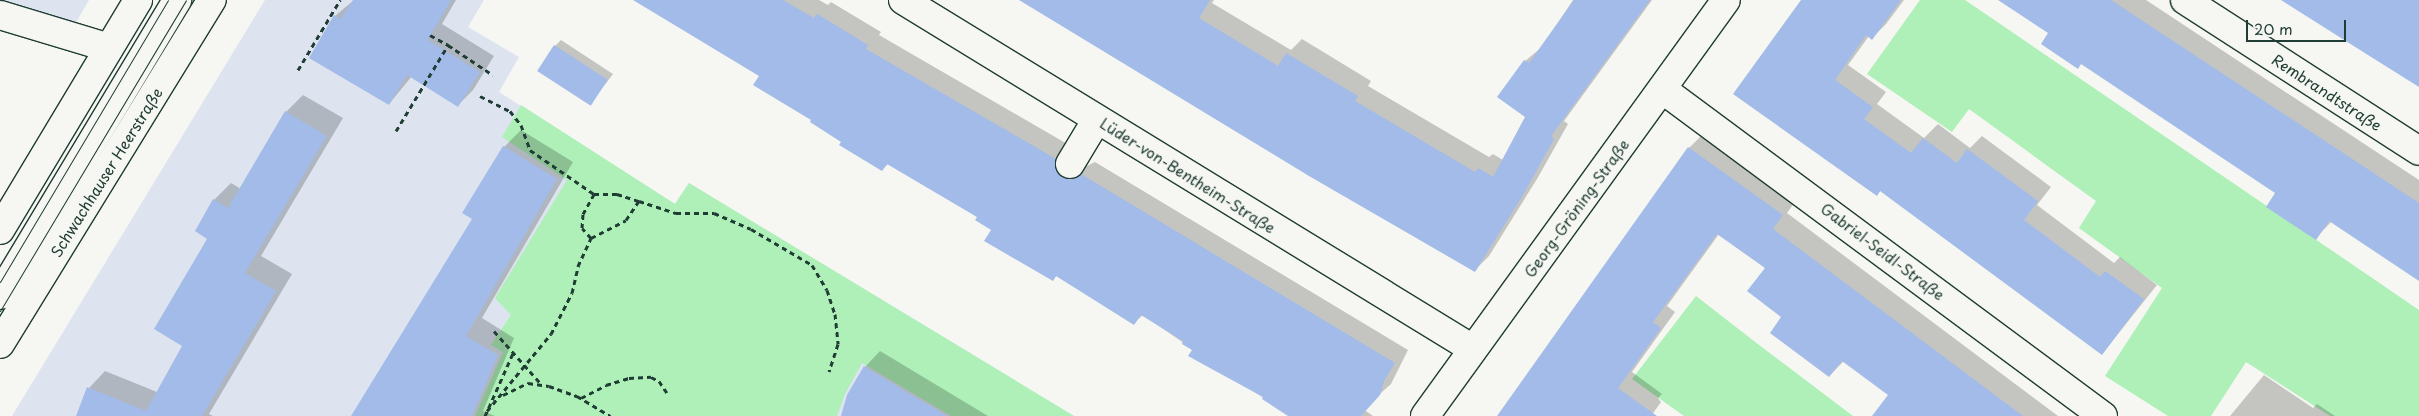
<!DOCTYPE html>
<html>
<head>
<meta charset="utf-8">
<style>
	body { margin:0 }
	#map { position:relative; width:2419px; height:416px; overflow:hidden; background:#f6f6f2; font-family:"Playpen Sans",sans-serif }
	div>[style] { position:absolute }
	.built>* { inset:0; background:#dde4ef }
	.green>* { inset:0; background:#aef0b8 }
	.shadow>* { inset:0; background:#0003 }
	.building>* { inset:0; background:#a2bbe8; transform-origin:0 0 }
	.path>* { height:3px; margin-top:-1.5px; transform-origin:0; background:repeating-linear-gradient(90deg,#1f3d34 0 5px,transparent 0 9px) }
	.roads { filter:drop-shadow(1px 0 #1f3d34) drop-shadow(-1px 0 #1f3d34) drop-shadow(0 1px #1f3d34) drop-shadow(0 -1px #1f3d34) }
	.minor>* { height:28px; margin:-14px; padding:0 14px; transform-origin:14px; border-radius:14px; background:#f6f6f2 }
	.major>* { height:28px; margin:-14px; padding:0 14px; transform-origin:14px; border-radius:14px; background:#f6f6f2 }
	.tram>* { height:1px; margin:-0.5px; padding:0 0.5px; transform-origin:0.5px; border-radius:0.5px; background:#1f3d34 }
	span { translate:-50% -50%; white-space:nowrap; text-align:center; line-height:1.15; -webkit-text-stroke:4px #f6f6f2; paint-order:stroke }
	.street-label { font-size:15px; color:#1f3d34 }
	.scale { position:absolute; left:2246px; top:20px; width:100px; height:22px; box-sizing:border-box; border:2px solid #1f3d34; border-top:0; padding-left:6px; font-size:15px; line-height:18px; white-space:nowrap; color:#1f3d34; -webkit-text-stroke:4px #f6f6f2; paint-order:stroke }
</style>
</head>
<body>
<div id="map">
	<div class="built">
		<div style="clip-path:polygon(0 0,89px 0,70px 33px,0 9px)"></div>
		<div style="clip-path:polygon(265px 0,484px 0,468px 27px,519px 57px,499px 92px,675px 204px,689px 183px,1074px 416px,12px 416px)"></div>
	</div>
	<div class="green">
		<div style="clip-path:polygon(1920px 0,1965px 0,2419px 310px,2419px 416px,2330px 416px,2246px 362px,2211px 416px,2168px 416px,2105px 376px,2162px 288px,2079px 228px,2096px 201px,1969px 109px,1952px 132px,1867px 74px)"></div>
		<div style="clip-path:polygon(521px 105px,675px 204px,689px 183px,1074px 416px,951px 416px,862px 363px,845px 394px,837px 416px,475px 416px,503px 352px,491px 345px,511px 315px,495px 298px,567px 180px,502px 137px)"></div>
		<div style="clip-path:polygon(1696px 296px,1763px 348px,1853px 416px,1684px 416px,1632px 379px)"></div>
	</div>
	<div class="shadow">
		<div style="clip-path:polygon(354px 0,456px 0,442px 24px,494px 56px,473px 90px,458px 105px,412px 76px,389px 104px,335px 16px)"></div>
		<div style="clip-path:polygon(635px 0,819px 0,828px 5px,831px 2px,881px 32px,879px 35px,1069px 145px,1075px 164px,1085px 167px,1095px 162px,1408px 350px,1391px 384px,1363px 409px,1373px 416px,1290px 416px,1143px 315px,1134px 323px,1057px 275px,1053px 279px,978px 217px,888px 164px,882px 170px,813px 120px,761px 76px)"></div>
		<div style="clip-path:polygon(1022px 0,1214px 0,1212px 3px,1291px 50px,1302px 39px,1371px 81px,1368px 86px,1489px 157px,1493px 154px,1503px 160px,1526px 116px,1499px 97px,1525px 61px,1542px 47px,1573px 0,1652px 0,1564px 121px,1568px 124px,1537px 179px,1489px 256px,1475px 270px)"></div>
		<div style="clip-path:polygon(1803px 0,1904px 0,1886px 24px,1872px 38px,1869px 36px,1848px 65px,1886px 92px,1877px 104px,1924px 138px,1938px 124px,1970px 148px,1982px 136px,2051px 187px,2037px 205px,2114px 263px,2120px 257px,2157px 285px,2102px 354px,1881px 190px,1877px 195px)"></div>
		<div style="clip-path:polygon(2000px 0,2146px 0,2419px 180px,2419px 279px,2332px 221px,2316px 238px,2277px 192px,2082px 63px,2078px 67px,2050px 33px)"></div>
		<div style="clip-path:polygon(561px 40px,613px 74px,591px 103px,555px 46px)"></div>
		<div style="clip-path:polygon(303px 95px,343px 118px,261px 256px,292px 274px,209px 414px,213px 416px,77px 416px,89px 388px,105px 371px,157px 392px,184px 345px,209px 238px,214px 200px,231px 183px,241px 189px,286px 112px)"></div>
		<div style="clip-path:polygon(521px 130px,573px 162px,482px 318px,514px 338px,483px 411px,495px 416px,353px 416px,474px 218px,504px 147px)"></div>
		<div style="clip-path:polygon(1704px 133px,1797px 199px,1787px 213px,2058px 416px,1893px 416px,1890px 395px,1844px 361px,1829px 376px,1783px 317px,1767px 268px,1719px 234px,1667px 306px,1675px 312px,1632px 372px,1662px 394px,1658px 398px,1661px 402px,1651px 416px,1498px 416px,1689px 148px)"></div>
		<div style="clip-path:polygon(880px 351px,988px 416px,843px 416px,865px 367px)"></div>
		<div style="clip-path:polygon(2264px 375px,2313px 408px,2317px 404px,2335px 416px,2230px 416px)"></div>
	</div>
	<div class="building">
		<div style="clip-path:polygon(353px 0,451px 0,428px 40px,480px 72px,458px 107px,407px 75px,389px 105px,309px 58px,334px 15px,341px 19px)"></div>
		<div style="clip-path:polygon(633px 0,783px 0,814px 18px,817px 14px,868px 45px,866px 49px,1056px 159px,1056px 171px,1062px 177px,1070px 180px,1081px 174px,1395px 363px,1384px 381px,1380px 395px,1361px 416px,1288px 416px,1262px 399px,1263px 397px,1188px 356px,1192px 350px,1182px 344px,1183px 341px,1141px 315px,1134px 325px,1056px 276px,1053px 281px,984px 241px,991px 230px,975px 220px,977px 217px,887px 164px,882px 171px,839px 145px,841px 142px,810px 122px,811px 120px,753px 85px,759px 76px)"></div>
		<div style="clip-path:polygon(1019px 0,1210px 0,1199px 18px,1278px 66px,1286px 53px,1358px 96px,1355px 101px,1475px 172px,1478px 168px,1493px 177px,1525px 117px,1497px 97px,1524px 60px,1529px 63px,1574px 0,1650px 0,1551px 136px,1554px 139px,1523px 195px,1475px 272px,1309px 176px)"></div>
		<div style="clip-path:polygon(1801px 0,1901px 0,1872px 40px,1866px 35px,1835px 80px,1873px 107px,1864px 119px,1911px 153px,1923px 138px,1957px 163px,1967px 149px,2038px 201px,2024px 220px,2100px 277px,2105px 271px,2144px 299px,2102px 355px,1880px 191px,1877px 196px,1733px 94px)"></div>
		<div style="clip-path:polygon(1998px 0,2111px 0,2419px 203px,2419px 281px,2329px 221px,2316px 240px,2266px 207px,2275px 193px,2081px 64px,2078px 69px,2041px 44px,2048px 33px)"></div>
		<div style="clip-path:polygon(2281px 0,2419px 0,2419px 87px,2368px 55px)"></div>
		<div style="left:554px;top:45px;width:64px;height:31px;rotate:33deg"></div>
		<div style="clip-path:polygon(285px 111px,327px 136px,245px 273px,276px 291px,202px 416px,76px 416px,87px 387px,146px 411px,182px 346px,154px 329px,207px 239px,195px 231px,213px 199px,228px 208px)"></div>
		<div style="clip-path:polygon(503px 146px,557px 179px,466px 336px,498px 355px,472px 416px,351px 416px,472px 219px,462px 213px)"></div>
		<div style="clip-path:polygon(1688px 147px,1783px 215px,1773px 229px,2023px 416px,1872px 416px,1888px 395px,1842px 361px,1829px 377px,1770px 333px,1781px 317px,1747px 291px,1765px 268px,1717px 234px,1653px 322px,1661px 328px,1618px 388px,1657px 416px,1497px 416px)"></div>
		<div style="clip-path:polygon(864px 366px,903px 390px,947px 416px,841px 416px,847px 395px)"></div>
	</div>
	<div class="path">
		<div style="left:430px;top:35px;width:21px;rotate:29deg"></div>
		<div style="left:298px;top:70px;width:82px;rotate:-59deg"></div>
		<div style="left:480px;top:96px;width:34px;rotate:27deg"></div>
		<div style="left:510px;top:111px;width:18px;rotate:52deg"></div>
		<div style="left:521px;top:125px;width:27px;rotate:70deg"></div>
		<div style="left:530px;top:150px;width:78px;rotate:34.5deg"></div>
		<div style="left:396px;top:131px;width:100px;rotate:-58.8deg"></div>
		<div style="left:448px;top:45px;width:54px;rotate:33.7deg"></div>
		<div style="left:591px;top:238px;width:13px;rotate:-132deg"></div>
		<div style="left:582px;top:228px;width:14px;rotate:-86deg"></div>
		<div style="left:583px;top:214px;width:23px;rotate:-61deg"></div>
		<div style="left:594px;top:194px;width:23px"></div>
		<div style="left:617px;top:194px;width:23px;rotate:18deg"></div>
		<div style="left:494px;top:331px;width:71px;rotate:48.4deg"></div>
		<div style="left:503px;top:395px;width:28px;rotate:-26deg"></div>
		<div style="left:528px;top:383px;width:21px;rotate:8deg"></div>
		<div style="left:549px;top:386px;width:30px;rotate:20deg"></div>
		<div style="left:577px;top:396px;width:39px;rotate:31deg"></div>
		<div style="left:581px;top:398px;width:28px;rotate:-27deg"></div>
		<div style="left:606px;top:385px;width:24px;rotate:-17deg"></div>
		<div style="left:629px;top:378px;width:22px;rotate:-3deg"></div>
		<div style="left:651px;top:377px;width:9px;rotate:27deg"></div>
		<div style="left:659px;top:381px;width:14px;rotate:56deg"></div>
		<div style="left:487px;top:411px;width:100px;rotate:-50.3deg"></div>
		<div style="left:551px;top:334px;width:46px;rotate:-62.9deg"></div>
		<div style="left:572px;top:293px;width:28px;rotate:-77deg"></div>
		<div style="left:578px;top:266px;width:31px;rotate:-65deg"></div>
		<div style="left:591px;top:238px;width:39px;rotate:-27deg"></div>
		<div style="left:626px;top:220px;width:23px;rotate:-56deg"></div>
		<div style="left:639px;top:201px;width:39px;rotate:18deg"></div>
		<div style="left:676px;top:213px;width:38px"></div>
		<div style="left:714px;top:213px;width:40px;rotate:23.4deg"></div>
		<div style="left:751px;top:229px;width:71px;rotate:30.5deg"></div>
		<div style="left:812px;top:265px;width:29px;rotate:59deg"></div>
		<div style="left:827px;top:290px;width:25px;rotate:72deg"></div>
		<div style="left:835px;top:314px;width:30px;rotate:84deg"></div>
		<div style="left:838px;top:344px;width:29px;rotate:108deg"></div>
		<div style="left:485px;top:416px;width:69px;rotate:-66deg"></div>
	</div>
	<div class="roads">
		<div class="minor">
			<div style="left:903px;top:0;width:668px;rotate:31.48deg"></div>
			<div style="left:2185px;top:0;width:278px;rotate:32.8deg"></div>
			<div style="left:0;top:15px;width:114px;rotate:16.8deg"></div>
			<div style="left:1662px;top:89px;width:549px;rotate:36.56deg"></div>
			<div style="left:1070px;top:164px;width:52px;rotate:-59deg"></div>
			<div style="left:0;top:295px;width:344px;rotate:-59deg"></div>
			<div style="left:1425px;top:416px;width:513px;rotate:-54.11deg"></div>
		</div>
		<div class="major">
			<div style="left:0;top:230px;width:268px;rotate:-59deg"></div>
			<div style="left:0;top:344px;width:404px;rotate:-58.4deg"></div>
		</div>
	</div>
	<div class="tram">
		<div style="left:0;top:282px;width:328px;rotate:-59.2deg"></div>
		<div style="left:0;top:311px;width:362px;rotate:-59.1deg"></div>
	</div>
	<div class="street-label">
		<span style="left:2327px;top:92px;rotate:33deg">Rembrandtstraße</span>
		<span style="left:106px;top:172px;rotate:-58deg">Schwachhauser Heerstraße</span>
		<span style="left:1188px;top:175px;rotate:32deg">Lüder-von-Bentheim-Straße</span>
		<span style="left:1576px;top:208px;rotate:-54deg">Georg-Gröning-Straße</span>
		<span style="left:1883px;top:251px;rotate:37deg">Gabriel-Seidl-Straße</span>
	</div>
	<div class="scale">20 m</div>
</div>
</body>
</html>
